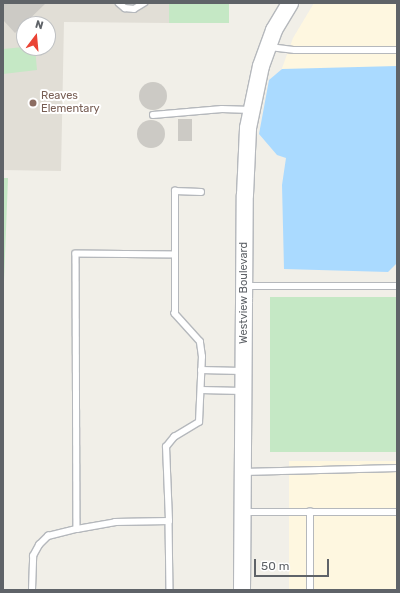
<!DOCTYPE html>
<html>
<head>
<meta charset="utf-8">
<style>
	body { margin:0 }
	#map { position:relative; width:400px; height:593px; overflow:hidden; background:#f1efe8; font-family:Rubik,sans-serif }
	div>[style] { position:absolute }
	.commercial>* { inset:0; background:#fef7e0; transform-origin:0 0 }
	.education>* { inset:0; background:#e1ded6 }
	.green>* { inset:0; background:#c5e8c5; transform-origin:0 0 }
	.water>* { inset:0; background:#aadaff }
	.building>* { inset:0; background:#cccac5; transform-origin:0 0 }
	.round { border-radius:50% }
	.roads { filter:drop-shadow(1px 0 #b5b8bc) drop-shadow(-1px 0 #b5b8bc) drop-shadow(0 1px #b5b8bc) drop-shadow(0 -1px #b5b8bc) }
	.lane>* { height:5.5px; margin:-2.75px; padding:0 2.75px; transform-origin:2.75px; border-radius:2.75px; background:#fff }
	.secondary>* { height:16px; margin:-8px; padding:0 8px; transform-origin:8px; border-radius:8px; background:#fff }
	.dots>* { width:11px; height:11px; translate:-50% -50%; box-sizing:border-box; border:2px solid #fff; border-radius:50% }
	span { translate:-50% -50%; white-space:nowrap; text-align:center; line-height:1.15; -webkit-text-stroke:4px #fff; paint-order:stroke }
	.education-label { font-size:11px; color:#785e54 }
	.left { translate:0 -50%; text-align:left }
	.street-label { font-size:11px; color:#5f6368 }
	.frame { position:absolute; inset:0; border:4px solid #5f6368; pointer-events:none }
	.north { position:absolute; left:16px; top:16px; width:40px; height:40px; box-sizing:border-box; background:#fff; border:1px solid #bfc1c3; border-radius:50%; rotate:16deg; font-size:11px; font-weight:700; line-height:16px; text-align:center; color:#5f6368 }
	.north::after { content:''; display:block; margin:auto; width:14px; height:18px; background:#ea4335; clip-path:polygon(50% 0,100% 100%,50% 72%,0 100%) }
	.scale { position:absolute; left:254px; top:559px; width:75px; height:18px; box-sizing:border-box; border:2px solid #5f6368; border-top:0; padding-left:5px; font-size:12px; line-height:14px; white-space:nowrap; color:#5f6368; -webkit-text-stroke:3px #fff; paint-order:stroke }
</style>
</head>
<body>
<div id="map">
	<div class="commercial">
		<div style="clip-path:polygon(314px 3px,397px 3px,397px 71px,281px 71px,293px 38px)"></div>
		<div style="left:397px;top:461px;width:129px;height:108px;rotate:90deg"></div>
	</div>
	<div class="education">
		<div style="clip-path:polygon(evenodd,3px 3px,169px 3px,169px 23px,64px 22px,61px 171px,3px 170px,3px 3px,24px 24px,48px 24px,48px 48px,24px 48px,24px 24px)"></div>
	</div>
	<div class="green">
		<div style="left:169px;top:3px;width:60px;height:20px"></div>
		<div style="clip-path:polygon(24px 47px,35px 48px,37px 70px,3px 74px,3px 49px)"></div>
		<div style="clip-path:polygon(3px 178px,8px 178px,3px 307px)"></div>
		<div style="left:397px;top:297px;width:155px;height:127px;rotate:90deg"></div>
	</div>
	<div class="water">
		<div style="clip-path:polygon(397px 66px,397px 263px,388px 272px,284px 269px,282px 185px,286px 158px,277px 155px,259px 134px,269px 80px,282px 69px)"></div>
	</div>
	<div class="building">
		<div style="clip-path:polygon(3px 3px,46px 3px,15px 33px,3px 20px)"></div>
		<div class="round" style="left:139px;top:82px;width:28px;height:28px"></div>
		<div style="left:178px;top:119px;width:14px;height:22px"></div>
		<div class="round" style="left:137px;top:120px;width:28px;height:28px"></div>
	</div>
	<div class="roads">
		<div class="lane">
			<div style="left:119px;top:3px;width:8px;rotate:40deg"></div>
			<div style="left:125px;top:8px;width:9px;rotate:6deg"></div>
			<div style="left:134px;top:9px;width:12px;rotate:-31deg"></div>
			<div style="left:270px;top:47px;width:25px;rotate:7deg"></div>
			<div style="left:295px;top:50px;width:102px"></div>
			<div style="left:153px;top:115px;width:69px;rotate:-5deg"></div>
			<div style="left:222px;top:109px;width:29px;rotate:2deg"></div>
			<div style="left:175px;top:255px;width:99px;rotate:-179.4deg"></div>
			<div style="left:76px;top:254px;width:275px;rotate:89.8deg"></div>
			<div style="left:77px;top:529px;width:39px;rotate:-10deg"></div>
			<div style="left:115px;top:522px;width:54px;rotate:-1.1deg"></div>
			<div style="left:169px;top:521px;width:74px;rotate:-92.3deg"></div>
			<div style="left:166px;top:447px;width:13px;rotate:-51deg"></div>
			<div style="left:174px;top:437px;width:29px;rotate:-31deg"></div>
			<div style="left:199px;top:422px;width:65px;rotate:-87.4deg"></div>
			<div style="left:202px;top:357px;width:15px;rotate:-98deg"></div>
			<div style="left:200px;top:342px;width:38px;rotate:-132deg"></div>
			<div style="left:175px;top:314px;width:123px;rotate:-90deg"></div>
			<div style="left:175px;top:191px;width:26px;rotate:2deg"></div>
			<div style="left:245px;top:286px;width:152px"></div>
			<div style="left:201px;top:370px;width:40px;rotate:1.4deg"></div>
			<div style="left:201px;top:390px;width:41px;rotate:1.4deg"></div>
			<div style="left:243px;top:472px;width:154px;rotate:-1.5deg"></div>
			<div style="left:245px;top:512px;width:152px"></div>
			<div style="left:169px;top:521px;width:69px;rotate:89.2deg"></div>
			<div style="left:32px;top:590px;width:34px;rotate:-88deg"></div>
			<div style="left:33px;top:556px;width:13px;rotate:-61deg"></div>
			<div style="left:39px;top:545px;width:13px;rotate:-45deg"></div>
			<div style="left:48px;top:536px;width:30px;rotate:-14deg"></div>
			<div style="left:310px;top:590px;width:78px;rotate:-90deg"></div>
		</div>
		<div class="secondary">
			<div style="left:242px;top:590px;width:395px;rotate:-89.6deg"></div>
			<div style="left:245px;top:195px;width:67px;rotate:-87.4deg"></div>
			<div style="left:248px;top:128px;width:63px;rotate:-78.2deg"></div>
			<div style="left:261px;top:66px;width:38px;rotate:-70deg"></div>
			<div style="left:274px;top:30px;width:31px;rotate:-59deg"></div>
		</div>
	</div>
	<div class="dots">
		<div style="left:33px;top:103px;background:#8d6e63"></div>
	</div>
	<div class="education-label">
		<span class="left" style="left:41px;top:103px">Reaves<br>Elementary</span>
	</div>
	<div class="street-label">
		<span style="left:244px;top:293px;rotate:-90deg">Westview Boulevard</span>
	</div>
	<div class="frame"></div>
	<div class="north">N</div>
	<div class="scale">50 m</div>
</div>
</body>
</html>
